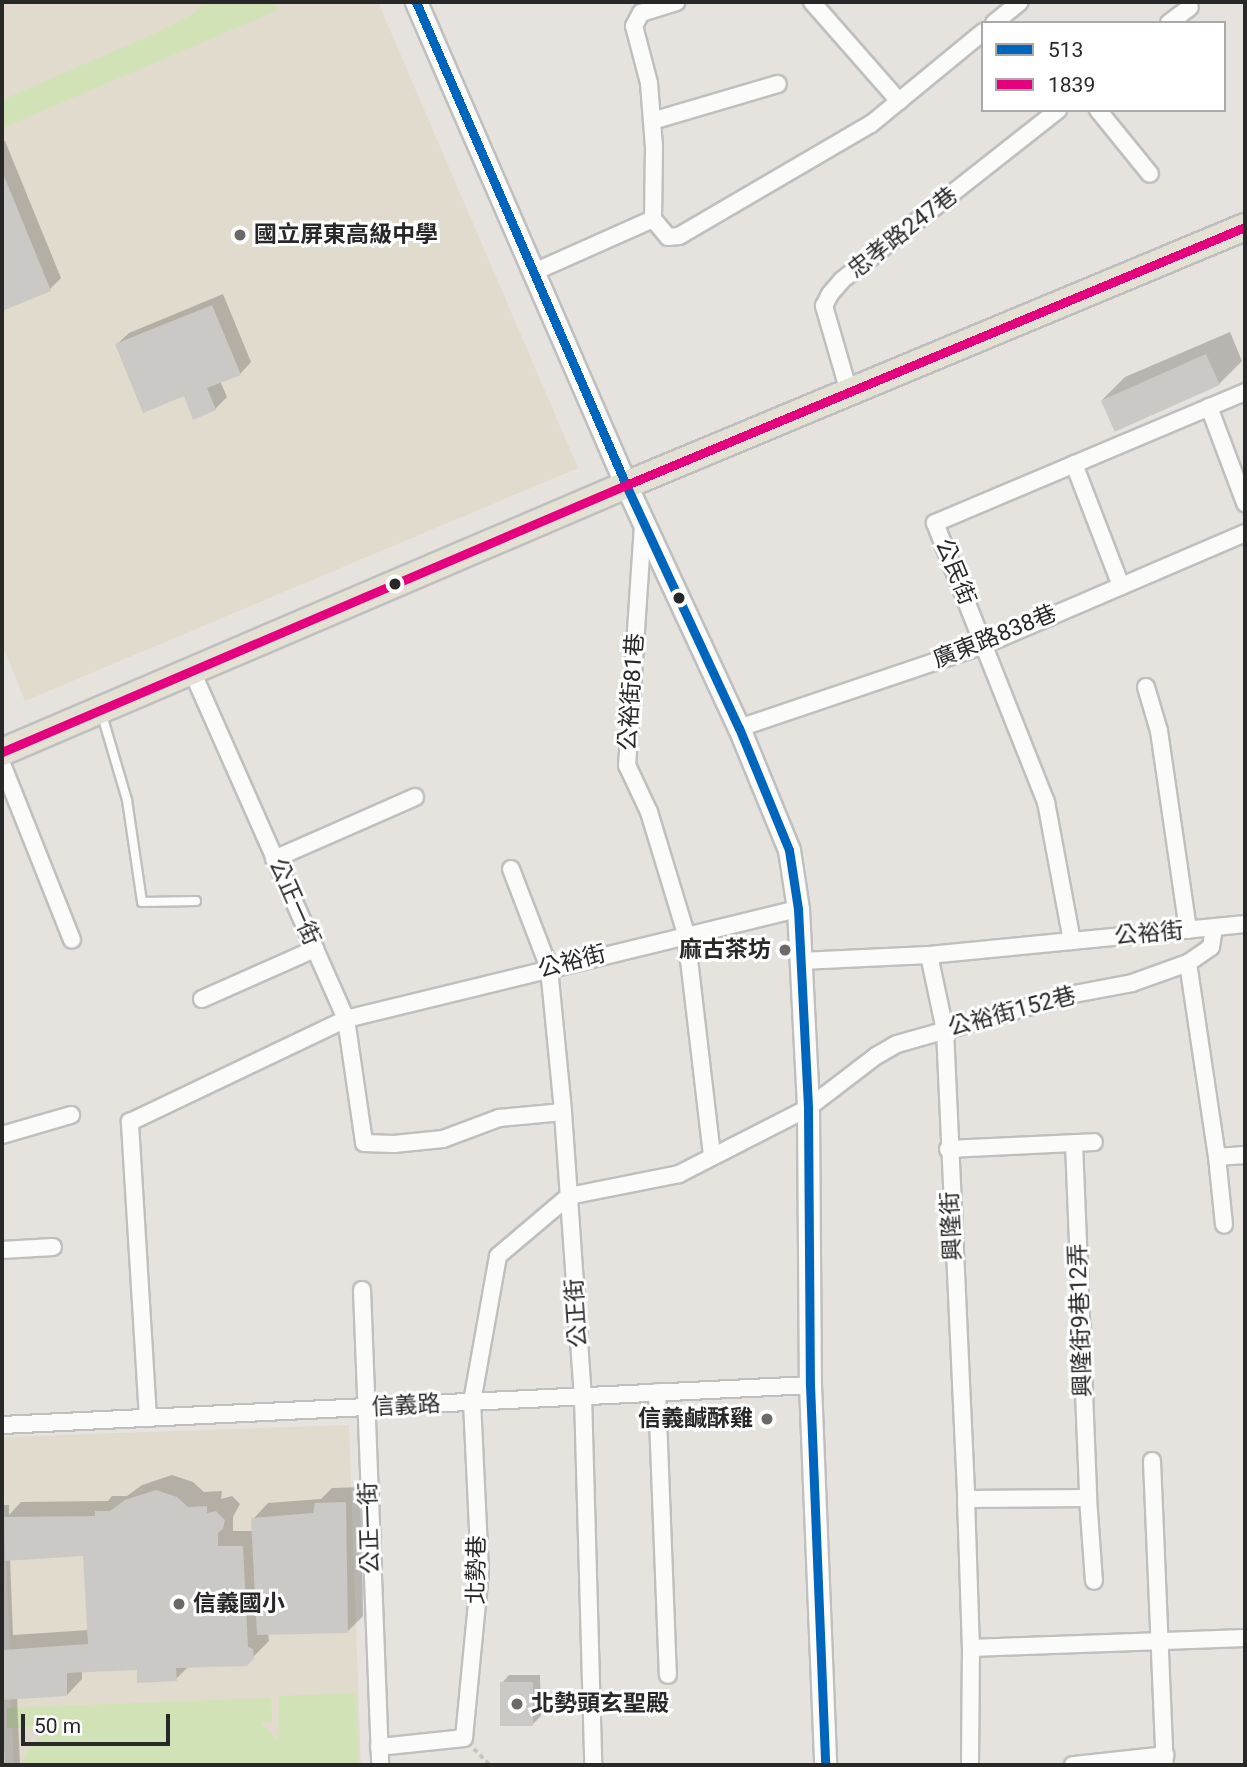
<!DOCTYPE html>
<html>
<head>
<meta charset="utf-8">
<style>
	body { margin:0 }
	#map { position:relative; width:1247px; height:1767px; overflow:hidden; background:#e6e3de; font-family:Roboto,"Noto Sans TC",sans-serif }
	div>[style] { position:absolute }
	.education>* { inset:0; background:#e0dbcd; transform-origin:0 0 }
	.pitch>* { inset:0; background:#d1e2b7 }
	.shadow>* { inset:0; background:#0003 }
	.building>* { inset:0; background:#cbc9c5; transform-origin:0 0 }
	.path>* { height:3.5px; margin-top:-1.75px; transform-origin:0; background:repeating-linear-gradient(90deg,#c6c5c5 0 5px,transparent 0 8.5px) }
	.roads { filter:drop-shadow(2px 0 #c0bfbf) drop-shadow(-2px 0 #c0bfbf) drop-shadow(0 2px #c0bfbf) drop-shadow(0 -2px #c0bfbf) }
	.service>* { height:8px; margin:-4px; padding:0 4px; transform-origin:4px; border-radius:4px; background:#fbfbfa }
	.minor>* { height:16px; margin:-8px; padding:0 8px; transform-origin:8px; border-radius:8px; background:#fbfbfa }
	.tertiary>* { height:21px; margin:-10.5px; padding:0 10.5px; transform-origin:10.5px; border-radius:10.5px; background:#fbfbfa }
	.primary>* { height:26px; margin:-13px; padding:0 13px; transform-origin:13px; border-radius:13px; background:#e3e0d4 }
	.bus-1>* { height:9px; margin:-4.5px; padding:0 4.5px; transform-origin:4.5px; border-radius:4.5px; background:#0065bd }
	.bus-2>* { height:9px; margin:-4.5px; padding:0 4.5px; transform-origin:4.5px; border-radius:4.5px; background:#e5007d }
	.dots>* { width:19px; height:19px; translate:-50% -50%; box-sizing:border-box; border:4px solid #fff; border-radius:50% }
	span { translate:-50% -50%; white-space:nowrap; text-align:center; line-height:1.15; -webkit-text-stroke:6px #fff; paint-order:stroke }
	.street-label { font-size:23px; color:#282828 }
	.poi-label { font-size:23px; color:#282828; font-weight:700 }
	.left { translate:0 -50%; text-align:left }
	.right { translate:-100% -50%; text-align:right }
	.frame { position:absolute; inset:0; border:4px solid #282828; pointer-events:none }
	.legend { position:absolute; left:981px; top:21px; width:245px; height:91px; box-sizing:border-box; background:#fff; border:2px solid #a9a9a9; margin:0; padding:9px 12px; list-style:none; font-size:21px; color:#282828 }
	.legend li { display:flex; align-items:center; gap:14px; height:35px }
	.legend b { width:35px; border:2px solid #a9a9a9 }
	.scale { position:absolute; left:21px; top:1714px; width:149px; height:32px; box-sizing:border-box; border:4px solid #282828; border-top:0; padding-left:9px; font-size:21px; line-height:24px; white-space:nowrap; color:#282828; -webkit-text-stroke:5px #fff; paint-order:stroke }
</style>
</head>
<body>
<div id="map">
	<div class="education">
		<div style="clip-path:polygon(2px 2px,378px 2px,578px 468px,25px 701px,2px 644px)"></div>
		<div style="left:349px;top:1425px;width:340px;height:347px;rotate:88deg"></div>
	</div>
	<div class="pitch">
		<div style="clip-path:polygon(205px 2px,275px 2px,278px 10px,2px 128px,2px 100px,158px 32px,193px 14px)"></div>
		<div style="clip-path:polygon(356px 1693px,358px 1765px,21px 1765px,28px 1750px,50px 1726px,7px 1728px,7px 1708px,271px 1698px,272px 1722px,260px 1722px,278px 1742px,279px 1696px)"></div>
	</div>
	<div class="shadow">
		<div style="clip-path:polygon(5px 141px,61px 278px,50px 289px,2px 309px,2px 142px)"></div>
		<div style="clip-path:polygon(223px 294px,251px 362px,240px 374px,220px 381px,227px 397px,215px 409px,185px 394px,117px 344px,129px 333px)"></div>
		<div style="clip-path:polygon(1230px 332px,1242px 361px,1219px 384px,1102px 400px,1125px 377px)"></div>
		<div style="clip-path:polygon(evenodd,172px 1475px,193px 1482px,204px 1492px,222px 1491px,221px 1499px,232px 1496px,240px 1504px,233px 1517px,233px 1531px,254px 1531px,253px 1519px,268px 1503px,321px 1499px,332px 1488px,361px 1487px,363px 1616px,347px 1632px,268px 1633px,269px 1641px,246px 1664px,189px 1666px,176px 1679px,138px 1668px,82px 1670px,82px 1679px,67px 1695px,17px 1697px,20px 1765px,2px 1765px,2px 1505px,9px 1505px,9px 1515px,21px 1502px,108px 1501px,112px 1496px,127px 1496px,142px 1485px,172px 1475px,84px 1554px,89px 1630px,13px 1635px,10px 1559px,84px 1554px)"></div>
		<div style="clip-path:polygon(509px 1675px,540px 1675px,541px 1716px,533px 1724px,502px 1683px)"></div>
	</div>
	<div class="building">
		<div style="clip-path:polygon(2px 171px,51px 291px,2px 311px)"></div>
		<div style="clip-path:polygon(212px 305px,241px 375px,207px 388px,216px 410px,193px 420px,184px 396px,143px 413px,115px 344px)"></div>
		<div style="left:1206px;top:354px;width:34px;height:115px;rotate:66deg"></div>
		<div style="clip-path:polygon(156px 1490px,177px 1497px,188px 1507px,207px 1506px,207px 1513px,216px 1511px,225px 1520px,223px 1529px,218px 1533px,218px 1546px,243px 1546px,248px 1647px,253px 1649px,254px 1658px,247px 1666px,176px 1668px,177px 1681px,137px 1683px,137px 1670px,67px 1673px,67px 1696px,2px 1700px,2px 1650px,88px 1644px,83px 1556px,5px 1561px,4px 1517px,95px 1516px,95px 1511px,110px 1511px,125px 1500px)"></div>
		<div style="clip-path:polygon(346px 1502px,348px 1633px,257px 1635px,251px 1518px,313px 1513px,315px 1503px)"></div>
		<div style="left:500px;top:1682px;width:33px;height:44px"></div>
		<div style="clip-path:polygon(2px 1744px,4px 1744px,5px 1765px,2px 1765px)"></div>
	</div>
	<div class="path">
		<div style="left:474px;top:1749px;width:23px;rotate:45deg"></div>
	</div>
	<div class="roads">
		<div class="service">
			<div style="left:102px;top:715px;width:89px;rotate:73.6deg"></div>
			<div style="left:127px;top:800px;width:103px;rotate:81.6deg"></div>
			<div style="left:142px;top:902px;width:54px;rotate:-1.1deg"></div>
		</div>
		<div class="minor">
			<div style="left:812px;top:2px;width:132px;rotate:48.7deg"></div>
			<div style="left:994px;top:23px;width:33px;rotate:-39deg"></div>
			<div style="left:1169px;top:23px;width:26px;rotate:-37deg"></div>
			<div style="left:1098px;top:110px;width:82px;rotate:50.9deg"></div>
			<div style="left:652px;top:121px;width:131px;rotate:-16.4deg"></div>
			<div style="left:653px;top:219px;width:23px;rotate:50deg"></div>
			<div style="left:668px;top:237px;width:11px;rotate:-5deg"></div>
			<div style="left:679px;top:236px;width:222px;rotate:-30.3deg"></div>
			<div style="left:871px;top:124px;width:145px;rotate:-39.4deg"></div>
			<div style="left:653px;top:219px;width:72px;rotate:-89.2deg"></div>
			<div style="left:654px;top:147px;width:64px;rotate:-94.5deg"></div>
			<div style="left:649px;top:83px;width:59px;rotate:-104.7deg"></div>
			<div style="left:634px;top:26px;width:15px;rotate:-62deg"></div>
			<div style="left:641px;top:13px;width:37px;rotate:-17deg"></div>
			<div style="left:534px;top:272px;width:130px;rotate:-24deg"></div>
			<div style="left:849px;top:392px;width:90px;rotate:-106.2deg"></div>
			<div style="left:824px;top:306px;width:13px;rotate:-63deg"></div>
			<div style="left:830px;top:294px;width:18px;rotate:-49deg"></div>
			<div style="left:842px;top:280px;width:275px;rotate:-38.2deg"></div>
			<div style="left:1209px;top:407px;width:103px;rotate:69.4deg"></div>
			<div style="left:1074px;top:464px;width:131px;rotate:68.9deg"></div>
			<div style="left:643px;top:525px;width:241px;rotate:93.8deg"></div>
			<div style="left:627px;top:765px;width:52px;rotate:64.9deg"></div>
			<div style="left:649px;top:812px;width:127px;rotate:73.1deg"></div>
			<div style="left:686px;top:934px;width:223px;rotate:83.3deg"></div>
			<div style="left:191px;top:669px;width:383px;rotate:66.1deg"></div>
			<div style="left:346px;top:1019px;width:125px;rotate:81.7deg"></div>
			<div style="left:364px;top:1143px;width:30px;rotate:2deg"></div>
			<div style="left:394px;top:1144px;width:49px;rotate:-5.8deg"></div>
			<div style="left:443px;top:1139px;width:60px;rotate:-20.6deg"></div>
			<div style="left:499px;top:1118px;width:64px;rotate:-5.4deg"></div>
			<div style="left:1146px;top:687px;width:46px;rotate:73.5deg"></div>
			<div style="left:1159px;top:731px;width:201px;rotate:81.7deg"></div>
			<div style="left:739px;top:728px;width:259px;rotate:-18.7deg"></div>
			<div style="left:984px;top:645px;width:284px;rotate:-23.2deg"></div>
			<div style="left:2px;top:764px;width:189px;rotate:68.3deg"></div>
			<div style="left:274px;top:859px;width:154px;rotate:-23.7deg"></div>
			<div style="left:511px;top:869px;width:106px;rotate:69deg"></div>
			<div style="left:549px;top:968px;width:145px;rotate:84.4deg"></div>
			<div style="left:563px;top:1112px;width:285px;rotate:86deg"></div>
			<div style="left:583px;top:1396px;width:369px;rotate:88.4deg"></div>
			<div style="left:1072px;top:941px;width:141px;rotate:-100.6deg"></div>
			<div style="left:1046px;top:802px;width:300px;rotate:-111.7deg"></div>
			<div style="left:935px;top:523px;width:337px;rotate:-22.9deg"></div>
			<div style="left:929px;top:955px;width:77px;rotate:78deg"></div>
			<div style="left:945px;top:1030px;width:469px;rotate:87.4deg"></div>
			<div style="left:966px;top:1499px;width:149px;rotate:88.1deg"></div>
			<div style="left:971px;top:1648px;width:117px;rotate:90.5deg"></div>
			<div style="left:801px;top:961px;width:128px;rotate:-2.7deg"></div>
			<div style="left:929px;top:955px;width:318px;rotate:-5.6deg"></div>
			<div style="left:1188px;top:963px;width:196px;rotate:81.5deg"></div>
			<div style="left:1217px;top:1157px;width:68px;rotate:84.1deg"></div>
			<div style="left:202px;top:999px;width:124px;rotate:-23.9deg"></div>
			<div style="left:2px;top:1135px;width:72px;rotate:-16.2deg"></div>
			<div style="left:1074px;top:1143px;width:355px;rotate:87.7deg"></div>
			<div style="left:948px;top:1149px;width:146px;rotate:-2.7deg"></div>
			<div style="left:1217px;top:1157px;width:28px;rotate:-4deg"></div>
			<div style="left:2px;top:1250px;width:51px;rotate:-3.4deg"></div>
			<div style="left:362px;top:1290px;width:475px;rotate:87.8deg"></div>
			<div style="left:657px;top:1392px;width:283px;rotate:87.8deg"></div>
			<div style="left:148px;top:1418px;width:297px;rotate:-93.5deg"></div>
			<div style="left:130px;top:1122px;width:239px;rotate:-25.5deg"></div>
			<div style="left:346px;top:1019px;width:465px;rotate:-13.7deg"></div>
			<div style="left:2px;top:1425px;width:809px;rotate:-2.83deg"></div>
			<div style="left:1152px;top:1461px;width:304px;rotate:87.6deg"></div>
			<div style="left:966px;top:1499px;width:122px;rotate:-0.5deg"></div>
			<div style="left:1088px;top:1498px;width:83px;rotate:85.9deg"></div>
			<div style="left:971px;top:1648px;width:274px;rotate:-2.1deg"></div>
			<div style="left:379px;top:1747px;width:85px;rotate:-6deg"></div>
			<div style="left:464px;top:1738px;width:168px;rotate:-84.5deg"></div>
			<div style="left:480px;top:1571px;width:169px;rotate:-92.7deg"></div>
			<div style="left:472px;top:1402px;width:148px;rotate:-79.9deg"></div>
			<div style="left:498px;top:1256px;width:93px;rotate:-40.2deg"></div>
			<div style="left:569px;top:1196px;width:112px;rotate:-11.3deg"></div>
			<div style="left:679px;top:1174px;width:145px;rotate:-27.1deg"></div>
			<div style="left:808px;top:1108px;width:86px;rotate:-37.4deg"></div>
			<div style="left:876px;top:1056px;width:24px;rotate:-30deg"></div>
			<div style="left:897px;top:1044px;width:184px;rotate:-15.8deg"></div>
			<div style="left:1074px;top:994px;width:59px;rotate:-10.7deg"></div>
			<div style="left:1132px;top:983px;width:59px;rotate:-19.7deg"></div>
			<div style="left:1188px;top:963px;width:28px;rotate:-35deg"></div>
			<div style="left:1211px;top:947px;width:19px;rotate:-81deg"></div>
			<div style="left:1073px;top:1765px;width:93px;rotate:-6.2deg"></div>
		</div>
		<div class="tertiary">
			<div style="left:416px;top:2px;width:527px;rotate:66.5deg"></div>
			<div style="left:626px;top:485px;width:268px;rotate:65.1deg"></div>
			<div style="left:739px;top:728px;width:132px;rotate:67.7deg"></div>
			<div style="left:789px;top:850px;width:60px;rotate:81.3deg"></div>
			<div style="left:798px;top:909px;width:199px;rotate:87.1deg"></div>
			<div style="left:808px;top:1108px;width:277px;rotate:89.6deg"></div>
			<div style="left:810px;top:1385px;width:380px;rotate:87.7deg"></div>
		</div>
		<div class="primary">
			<div style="left:2px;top:752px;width:679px;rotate:-23.17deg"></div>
			<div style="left:626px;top:485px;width:671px;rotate:-22.63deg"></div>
		</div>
	</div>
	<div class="bus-1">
		<div style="left:416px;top:2px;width:527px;rotate:66.5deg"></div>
		<div style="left:626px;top:485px;width:268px;rotate:65.1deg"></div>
		<div style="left:739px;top:728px;width:132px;rotate:67.7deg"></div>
		<div style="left:789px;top:850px;width:60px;rotate:81.3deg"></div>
		<div style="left:798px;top:909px;width:199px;rotate:87.1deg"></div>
		<div style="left:808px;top:1108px;width:277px;rotate:89.6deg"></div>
		<div style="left:810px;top:1385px;width:380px;rotate:87.7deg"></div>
	</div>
	<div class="bus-2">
		<div style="left:2px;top:752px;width:679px;rotate:-23.17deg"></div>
		<div style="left:626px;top:485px;width:671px;rotate:-22.63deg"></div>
	</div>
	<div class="dots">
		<div style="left:240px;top:235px;background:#6a6968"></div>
		<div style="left:395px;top:584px;background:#282828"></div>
		<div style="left:679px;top:598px;background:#282828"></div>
		<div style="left:785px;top:950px;background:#6a6968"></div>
		<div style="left:767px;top:1419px;background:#6a6968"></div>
		<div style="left:179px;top:1604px;background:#6a6968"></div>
		<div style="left:517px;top:1704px;background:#6a6968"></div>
	</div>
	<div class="street-label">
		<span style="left:903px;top:233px;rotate:-38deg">忠孝路247巷</span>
		<span style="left:955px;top:572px;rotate:68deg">公民街</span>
		<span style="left:995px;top:637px;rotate:-22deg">廣東路838巷</span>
		<span style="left:632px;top:692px;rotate:-86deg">公裕街81巷</span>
		<span style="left:294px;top:902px;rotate:66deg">公正一街</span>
		<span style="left:1149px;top:934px;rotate:-5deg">公裕街</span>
		<span style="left:572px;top:962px;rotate:-14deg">公裕街</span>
		<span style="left:1012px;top:1012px;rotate:-15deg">公裕街152巷</span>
		<span style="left:952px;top:1226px;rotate:-93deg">興隆街</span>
		<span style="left:577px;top:1313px;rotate:-94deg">公正街</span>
		<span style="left:1081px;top:1320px;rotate:-92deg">興隆街9巷12弄</span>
		<span style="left:406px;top:1406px;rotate:-3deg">信義路</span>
		<span style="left:370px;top:1528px;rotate:-92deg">公正一街</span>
		<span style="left:477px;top:1570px;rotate:-89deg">北勢巷</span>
	</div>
	<div class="poi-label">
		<span class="left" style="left:254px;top:235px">國立屏東高級中學</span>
		<span class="right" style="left:771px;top:950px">麻古茶坊</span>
		<span class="right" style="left:753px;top:1419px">信義鹹酥雞</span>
		<span class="left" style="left:193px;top:1604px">信義國小</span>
		<span class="left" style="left:531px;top:1704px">北勢頭玄聖殿</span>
	</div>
	<div class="frame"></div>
	<ul class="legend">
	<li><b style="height:9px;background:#0065bd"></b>513</li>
	<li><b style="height:9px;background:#e5007d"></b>1839</li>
	</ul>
	<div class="scale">50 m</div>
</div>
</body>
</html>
